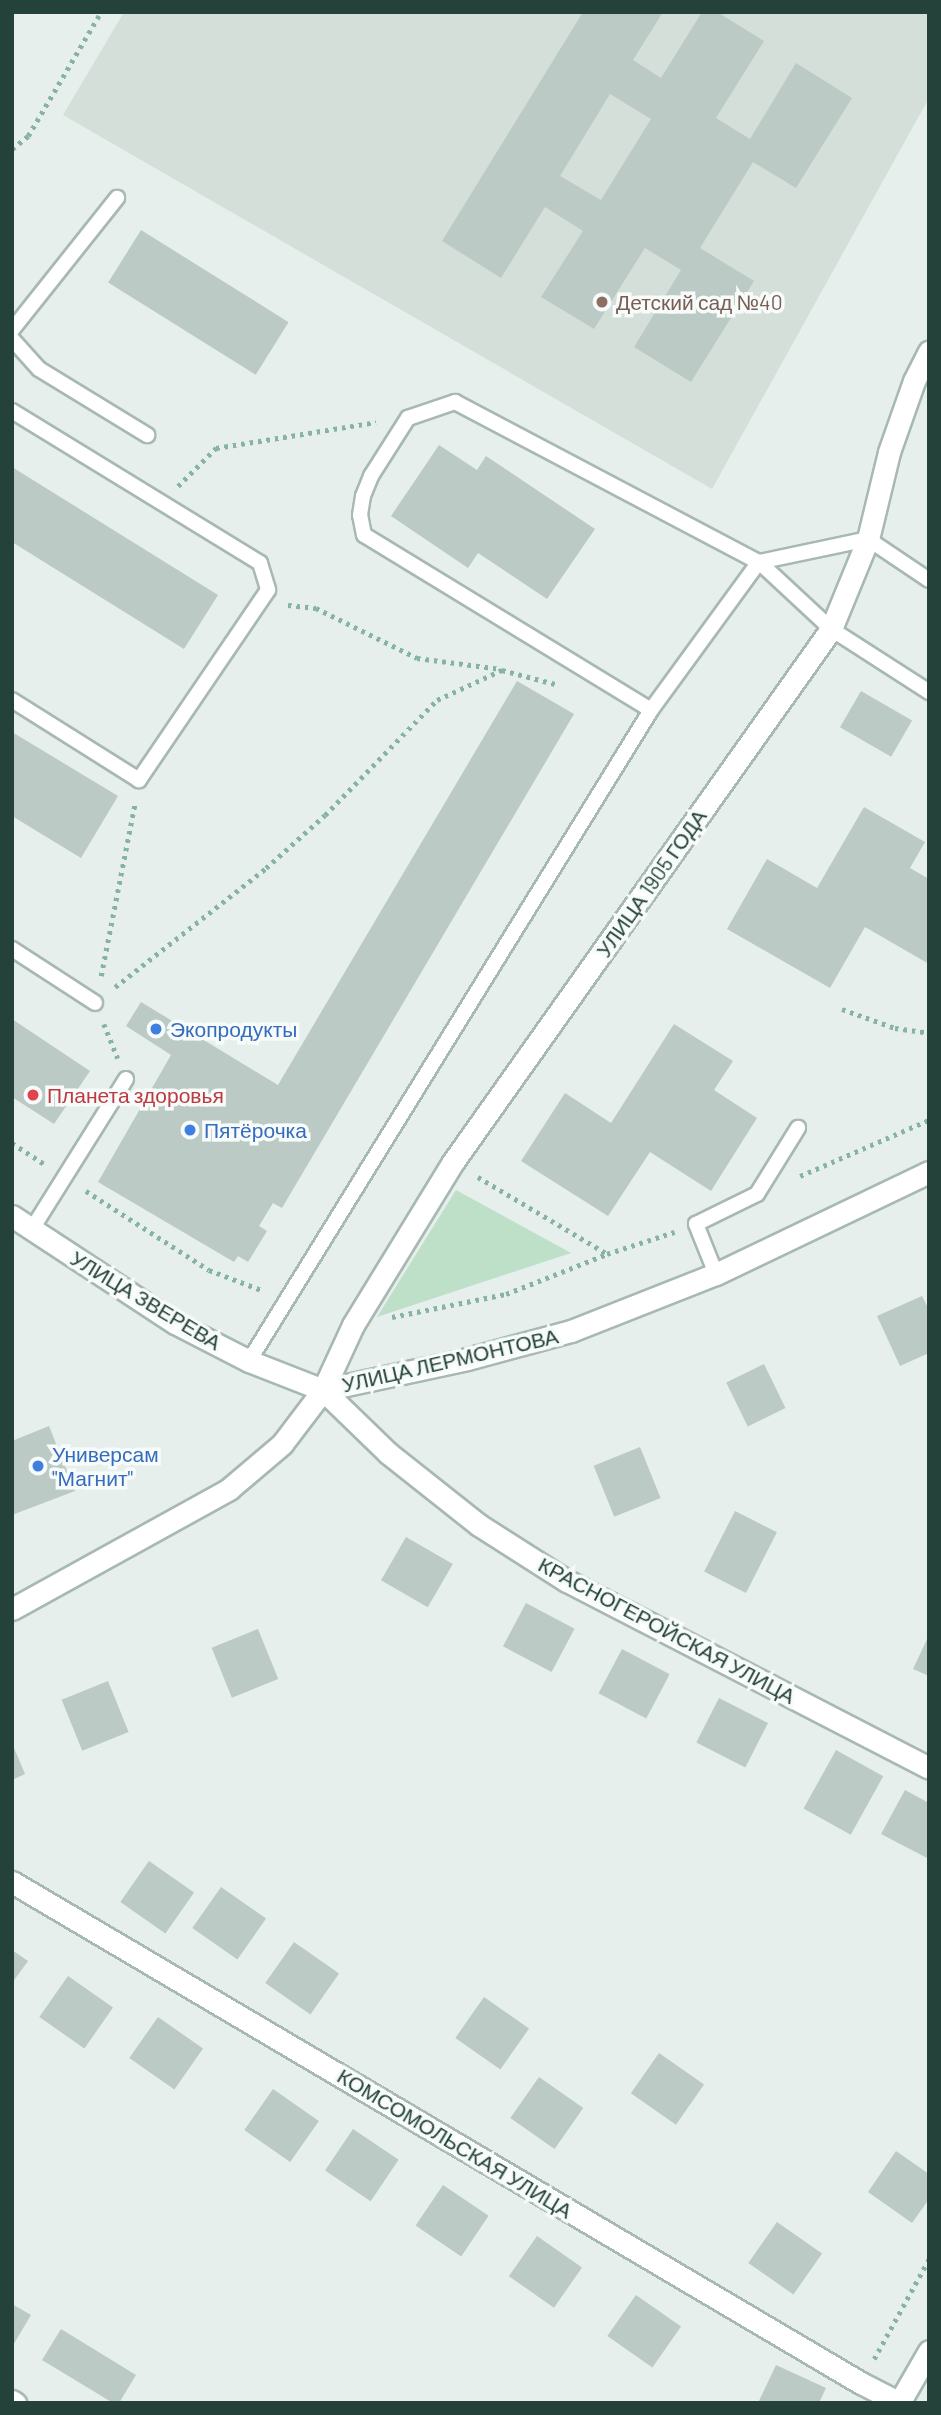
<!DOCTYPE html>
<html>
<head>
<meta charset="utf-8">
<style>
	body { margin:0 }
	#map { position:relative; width:941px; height:2415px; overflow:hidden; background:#e6efeb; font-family:Barlow,sans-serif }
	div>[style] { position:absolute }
	.built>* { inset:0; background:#d4dfda }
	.green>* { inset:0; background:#bfe0c8 }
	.building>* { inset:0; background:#bbcac4; transform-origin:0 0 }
	.path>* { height:4.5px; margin-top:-2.25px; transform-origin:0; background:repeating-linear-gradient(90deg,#86b3a5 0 3.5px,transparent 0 8.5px) }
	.roads { filter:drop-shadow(2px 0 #a8b8b2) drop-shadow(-2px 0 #a8b8b2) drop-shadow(0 2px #a8b8b2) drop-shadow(0 -2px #a8b8b2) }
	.lane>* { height:14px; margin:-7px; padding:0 7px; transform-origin:7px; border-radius:7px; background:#fff }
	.street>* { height:21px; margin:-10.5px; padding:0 10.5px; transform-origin:10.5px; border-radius:10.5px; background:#fff }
	.secondary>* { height:21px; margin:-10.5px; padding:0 10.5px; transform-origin:10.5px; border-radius:10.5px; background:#fff }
	.dots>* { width:19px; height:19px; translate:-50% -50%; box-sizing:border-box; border:4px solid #f7fbf9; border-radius:50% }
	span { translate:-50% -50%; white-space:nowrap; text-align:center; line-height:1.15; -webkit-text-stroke:7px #f7fbf9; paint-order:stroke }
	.education-label { font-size:21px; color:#785e54 }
	.left { translate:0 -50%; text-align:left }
	.street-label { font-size:21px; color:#24423a }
	.shop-label { font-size:21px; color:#366cbe }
	.health-label { font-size:21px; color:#be3a42 }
	.frame { position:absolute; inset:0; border:14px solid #24423a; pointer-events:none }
</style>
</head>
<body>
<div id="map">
	<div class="built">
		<div style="clip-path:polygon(124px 12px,929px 12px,929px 98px,712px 489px,63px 115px)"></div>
	</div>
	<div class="green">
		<div style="clip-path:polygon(456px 1190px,571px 1253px,377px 1317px)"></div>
	</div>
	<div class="building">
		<div style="clip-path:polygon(evenodd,583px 12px,663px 12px,633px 60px,661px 78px,702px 12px,717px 12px,764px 41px,716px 118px,750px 139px,796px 63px,852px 98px,796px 188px,753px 162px,700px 248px,754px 281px,691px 382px,634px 347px,681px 270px,645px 248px,594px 329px,541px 297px,583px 231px,545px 207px,501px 278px,442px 241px,583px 12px,610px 94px,651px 119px,601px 200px,560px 176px,610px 94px)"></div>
		<div style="left:141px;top:230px;width:174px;height:62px;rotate:32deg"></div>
		<div style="clip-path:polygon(439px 445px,477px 470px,486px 456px,595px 529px,547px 599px,478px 553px,468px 568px,391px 516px)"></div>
		<div style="clip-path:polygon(12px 467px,218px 595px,184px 649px,12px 542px)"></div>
		<div style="clip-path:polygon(517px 681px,574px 714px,282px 1208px,273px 1203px,259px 1226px,267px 1231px,248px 1262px,238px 1256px,234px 1262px,98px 1182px,171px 1055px,126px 1026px,141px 1002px,278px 1085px)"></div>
		<div style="left:861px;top:691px;width:59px;height:42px;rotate:30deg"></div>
		<div style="clip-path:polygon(12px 732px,118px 796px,81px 858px,12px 816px)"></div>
		<div style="clip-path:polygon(864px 807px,925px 842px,910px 868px,929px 879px,929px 964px,865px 927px,830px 988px,727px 929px,767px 859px,817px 888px)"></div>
		<div style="clip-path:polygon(12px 1019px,90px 1071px,54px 1124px,12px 1097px)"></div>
		<div style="clip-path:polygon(674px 1024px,733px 1061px,714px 1090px,757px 1118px,711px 1191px,650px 1152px,608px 1216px,521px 1161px,565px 1093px,611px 1123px)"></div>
		<div style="clip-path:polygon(922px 1296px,929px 1310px,929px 1353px,900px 1366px,877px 1316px)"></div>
		<div style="left:764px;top:1364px;width:49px;height:42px;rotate:64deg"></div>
		<div style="clip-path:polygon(49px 1426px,75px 1491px,12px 1515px,12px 1441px)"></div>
		<div style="left:640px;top:1447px;width:55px;height:50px;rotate:68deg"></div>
		<div style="left:735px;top:1511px;width:47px;height:68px;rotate:27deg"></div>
		<div style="left:406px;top:1537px;width:54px;height:50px;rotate:30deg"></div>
		<div style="left:526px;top:1603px;width:55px;height:49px;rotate:28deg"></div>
		<div style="left:258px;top:1629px;width:54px;height:50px;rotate:68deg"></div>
		<div style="clip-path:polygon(929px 1635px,929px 1676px,913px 1669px)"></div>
		<div style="left:622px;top:1649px;width:54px;height:50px;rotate:28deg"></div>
		<div style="left:108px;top:1681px;width:55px;height:50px;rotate:68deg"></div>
		<div style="left:719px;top:1698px;width:55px;height:50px;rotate:27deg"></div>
		<div style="clip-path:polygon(12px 1743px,25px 1774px,12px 1780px)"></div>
		<div style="left:836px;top:1750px;width:54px;height:67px;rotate:29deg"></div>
		<div style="clip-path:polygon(905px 1790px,929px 1803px,929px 1859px,881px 1834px)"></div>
		<div style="left:149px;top:1861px;width:55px;height:50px;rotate:35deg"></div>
		<div style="left:221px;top:1887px;width:55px;height:50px;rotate:35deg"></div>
		<div style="left:294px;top:1942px;width:55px;height:50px;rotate:35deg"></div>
		<div style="clip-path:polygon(12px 1950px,28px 1961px,12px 1983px)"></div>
		<div style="left:68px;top:1976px;width:55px;height:50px;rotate:35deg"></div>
		<div style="left:484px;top:1997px;width:55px;height:50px;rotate:35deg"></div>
		<div style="left:158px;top:2017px;width:55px;height:50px;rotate:35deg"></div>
		<div style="left:659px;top:2053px;width:55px;height:49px;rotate:35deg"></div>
		<div style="left:539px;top:2077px;width:54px;height:50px;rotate:35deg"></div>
		<div style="left:273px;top:2089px;width:56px;height:50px;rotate:35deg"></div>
		<div style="left:353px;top:2129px;width:55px;height:50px;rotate:34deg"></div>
		<div style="clip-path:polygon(896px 2151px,929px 2174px,929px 2199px,912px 2223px,868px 2192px)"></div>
		<div style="left:443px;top:2185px;width:55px;height:49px;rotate:34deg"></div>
		<div style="left:777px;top:2222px;width:55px;height:50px;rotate:35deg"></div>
		<div style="left:537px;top:2236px;width:55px;height:49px;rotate:35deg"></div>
		<div style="left:636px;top:2295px;width:55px;height:50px;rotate:35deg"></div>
		<div style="clip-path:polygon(12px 2304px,31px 2315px,12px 2347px)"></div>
		<div style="clip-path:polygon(61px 2329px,136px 2375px,119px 2403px,113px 2403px,42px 2360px)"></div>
		<div style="clip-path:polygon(776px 2365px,826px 2388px,819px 2403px,758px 2403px)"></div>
	</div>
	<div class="path">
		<div style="left:12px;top:149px;width:21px;rotate:-39deg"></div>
		<div style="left:28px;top:136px;width:144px;rotate:-59.5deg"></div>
		<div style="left:178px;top:486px;width:54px;rotate:-45deg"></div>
		<div style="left:216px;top:448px;width:162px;rotate:-9.2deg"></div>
		<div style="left:288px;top:605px;width:28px;rotate:6deg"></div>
		<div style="left:316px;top:608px;width:113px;rotate:26.3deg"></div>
		<div style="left:417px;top:658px;width:85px;rotate:7.5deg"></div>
		<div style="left:101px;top:976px;width:177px;rotate:-78.9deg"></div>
		<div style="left:115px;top:987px;width:192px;rotate:-38.2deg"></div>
		<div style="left:266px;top:868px;width:79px;rotate:-41.9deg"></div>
		<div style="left:325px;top:815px;width:161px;rotate:-45.8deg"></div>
		<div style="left:437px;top:700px;width:72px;rotate:-24.8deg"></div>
		<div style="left:502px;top:670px;width:55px;rotate:14.8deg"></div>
		<div style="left:842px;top:1009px;width:56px;rotate:19.7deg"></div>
		<div style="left:895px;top:1028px;width:34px;rotate:8deg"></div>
		<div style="left:104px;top:1024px;width:37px;rotate:68deg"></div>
		<div style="left:12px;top:1143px;width:38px;rotate:33deg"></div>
		<div style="left:800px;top:1176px;width:141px;rotate:-23.5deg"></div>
		<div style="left:478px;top:1177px;width:149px;rotate:30.7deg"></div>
		<div style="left:86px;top:1191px;width:146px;rotate:32.7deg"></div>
		<div style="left:209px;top:1270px;width:59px;rotate:20.9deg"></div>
		<div style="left:392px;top:1317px;width:116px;rotate:-11.4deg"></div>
		<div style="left:506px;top:1294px;width:109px;rotate:-21.6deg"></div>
		<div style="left:607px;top:1254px;width:71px;rotate:-18.2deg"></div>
		<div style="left:874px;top:2359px;width:114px;rotate:-61.2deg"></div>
	</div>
	<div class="roads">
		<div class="lane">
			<div style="left:12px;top:330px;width:169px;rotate:-51.5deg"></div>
			<div style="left:12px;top:339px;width:40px;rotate:48deg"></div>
			<div style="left:39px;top:369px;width:127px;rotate:31.4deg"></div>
			<div style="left:12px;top:411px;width:291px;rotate:31.5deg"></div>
			<div style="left:260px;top:563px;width:28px;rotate:73deg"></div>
			<div style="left:268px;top:590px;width:230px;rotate:124.2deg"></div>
			<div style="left:139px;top:780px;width:150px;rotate:-147.8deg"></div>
			<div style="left:651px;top:710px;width:336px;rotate:-148.6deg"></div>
			<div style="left:364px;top:535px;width:20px;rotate:-101deg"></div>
			<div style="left:360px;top:515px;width:19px;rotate:-81deg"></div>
			<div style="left:363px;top:496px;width:22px;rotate:-68deg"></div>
			<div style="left:371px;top:476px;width:69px;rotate:-57.5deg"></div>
			<div style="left:408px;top:418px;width:50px;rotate:-18.8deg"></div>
			<div style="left:455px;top:402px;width:344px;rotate:27.8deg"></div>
			<div style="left:759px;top:562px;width:98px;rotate:42.9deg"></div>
			<div style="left:831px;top:629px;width:117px;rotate:32.7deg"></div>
			<div style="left:12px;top:949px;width:99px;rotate:33deg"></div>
			<div style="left:32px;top:1229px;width:177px;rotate:-57.9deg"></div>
			<div style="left:716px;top:1274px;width:54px;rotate:-111.8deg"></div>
			<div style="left:696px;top:1224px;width:68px;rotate:-26.2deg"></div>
			<div style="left:757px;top:1194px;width:78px;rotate:-58.2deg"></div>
			<div style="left:249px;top:1361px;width:765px;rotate:-58.3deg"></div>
			<div style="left:651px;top:710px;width:183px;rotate:-53.9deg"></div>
			<div style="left:759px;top:562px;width:111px;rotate:-11.9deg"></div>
			<div style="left:868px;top:539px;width:73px;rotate:33.9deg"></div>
		</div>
		<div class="street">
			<div style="left:323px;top:1390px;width:91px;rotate:44.1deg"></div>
			<div style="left:388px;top:1453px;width:116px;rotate:38.4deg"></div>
			<div style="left:479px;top:1525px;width:104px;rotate:32.5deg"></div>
			<div style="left:567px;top:1581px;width:407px;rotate:27.3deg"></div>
			<div style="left:12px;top:1609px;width:248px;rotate:-28.9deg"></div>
			<div style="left:229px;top:1489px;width:70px;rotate:-40.3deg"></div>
			<div style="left:282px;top:1444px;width:68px;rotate:-52.8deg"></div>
			<div style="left:323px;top:1390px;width:72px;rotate:-65.2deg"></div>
			<div style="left:353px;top:1325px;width:191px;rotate:-58.5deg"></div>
			<div style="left:453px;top:1162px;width:653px;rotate:-54.66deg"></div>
			<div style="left:831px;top:629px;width:97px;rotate:-67.7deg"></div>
			<div style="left:868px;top:539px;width:89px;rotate:-76.4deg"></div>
			<div style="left:889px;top:452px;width:75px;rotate:-70.6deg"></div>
			<div style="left:914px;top:381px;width:33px;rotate:-63deg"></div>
			<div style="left:12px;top:1882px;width:986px;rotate:30.55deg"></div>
			<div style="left:861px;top:2383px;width:44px;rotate:27.1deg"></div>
			<div style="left:12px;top:2401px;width:4px;rotate:34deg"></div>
		</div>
		<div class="secondary">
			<div style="left:12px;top:1216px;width:195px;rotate:33.3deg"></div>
			<div style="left:175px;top:1323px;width:83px;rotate:27.2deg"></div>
			<div style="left:249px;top:1361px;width:79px;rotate:21.4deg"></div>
			<div style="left:323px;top:1390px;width:147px;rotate:-12.1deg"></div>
			<div style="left:467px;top:1359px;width:108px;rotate:-15.1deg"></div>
			<div style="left:571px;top:1331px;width:156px;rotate:-21.5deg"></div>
			<div style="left:716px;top:1274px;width:236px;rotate:-25.6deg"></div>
			<div style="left:899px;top:2403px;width:60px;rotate:-60deg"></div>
		</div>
	</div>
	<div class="dots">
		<div style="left:602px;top:302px;background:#8d6e63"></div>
		<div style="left:156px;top:1029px;background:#3f7fe0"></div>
		<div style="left:33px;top:1095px;background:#e0444e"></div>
		<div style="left:190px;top:1130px;background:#3f7fe0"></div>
		<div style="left:38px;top:1466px;background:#3f7fe0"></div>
	</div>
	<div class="education-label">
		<span class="left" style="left:616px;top:302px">Детский сад №40</span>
	</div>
	<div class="street-label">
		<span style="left:651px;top:883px;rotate:-55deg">УЛИЦА 1905 ГОДА</span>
		<span style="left:146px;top:1300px;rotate:31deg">УЛИЦА ЗВЕРЕВА</span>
		<span style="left:450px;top:1360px;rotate:-13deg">УЛИЦА ЛЕРМОНТОВА</span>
		<span style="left:667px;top:1630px;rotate:28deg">КРАСНОГЕРОЙСКАЯ УЛИЦА</span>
		<span style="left:455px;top:2143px;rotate:31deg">КОМСОМОЛЬСКАЯ УЛИЦА</span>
	</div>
	<div class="shop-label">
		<span class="left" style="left:170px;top:1029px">Экопродукты</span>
		<span class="left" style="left:204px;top:1130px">Пятёрочка</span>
		<span class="left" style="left:52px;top:1466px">Универсам<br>"Магнит"</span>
	</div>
	<div class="health-label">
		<span class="left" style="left:47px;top:1095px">Планета здоровья</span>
	</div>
	<div class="frame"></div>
</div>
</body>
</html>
